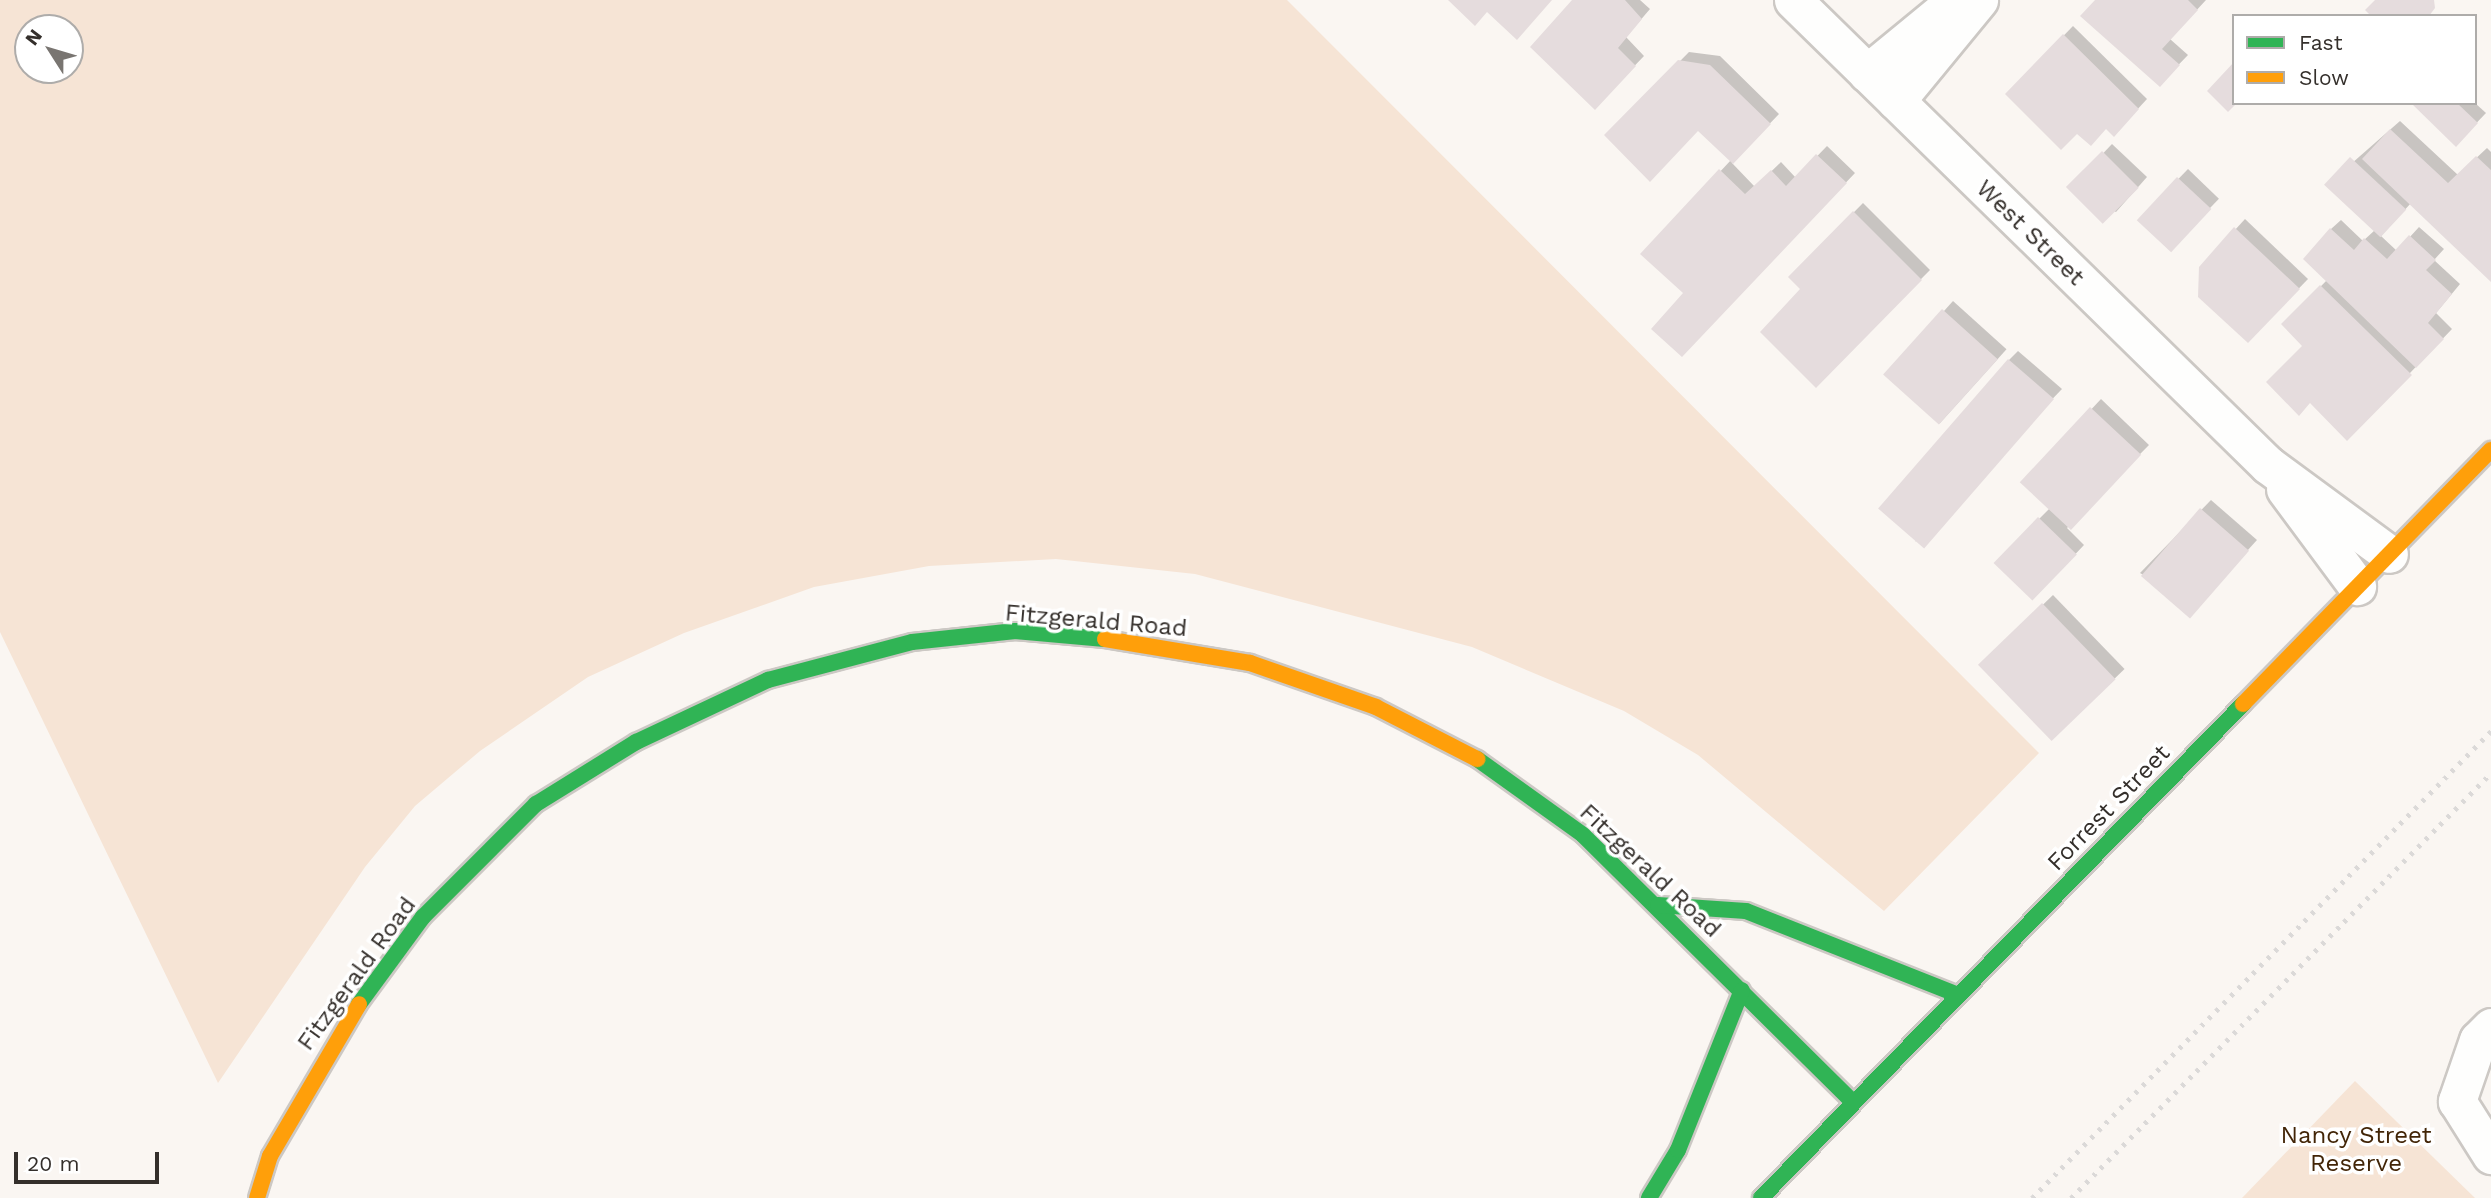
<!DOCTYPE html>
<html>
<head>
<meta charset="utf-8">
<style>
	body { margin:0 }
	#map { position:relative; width:2491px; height:1198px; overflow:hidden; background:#faf6f2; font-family:"Work Sans",sans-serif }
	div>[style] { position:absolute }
	.green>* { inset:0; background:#f6e4d5 }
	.shadow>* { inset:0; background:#0003; transform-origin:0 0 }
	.building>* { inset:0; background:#e5dcdd; transform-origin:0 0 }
	.roads { filter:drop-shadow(2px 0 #ccc8c4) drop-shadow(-2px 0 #ccc8c4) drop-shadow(0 2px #ccc8c4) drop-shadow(0 -2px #ccc8c4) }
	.street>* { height:37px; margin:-18.5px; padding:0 18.5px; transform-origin:18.5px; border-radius:18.5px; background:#fefefd }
	.fast>* { height:16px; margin:-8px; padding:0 8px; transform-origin:8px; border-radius:8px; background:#30b455 }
	.slow>* { height:16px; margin:-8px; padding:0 8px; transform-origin:8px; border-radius:8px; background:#ff9f0a }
	.rail>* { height:5px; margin-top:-2.5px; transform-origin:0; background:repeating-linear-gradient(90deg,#dbd9d8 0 3.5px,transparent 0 10.5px) }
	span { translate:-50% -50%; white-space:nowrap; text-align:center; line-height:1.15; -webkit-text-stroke:7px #fff; paint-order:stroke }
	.street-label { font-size:24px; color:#342f2b }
	.park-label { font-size:24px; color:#422507 }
	.legend { position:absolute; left:2232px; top:14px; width:245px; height:91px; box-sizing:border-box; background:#fff; border:2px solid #aeacaa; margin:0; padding:9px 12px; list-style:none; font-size:21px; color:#342f2b }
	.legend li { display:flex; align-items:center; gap:14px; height:35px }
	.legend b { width:35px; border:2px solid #aeacaa }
	.north { position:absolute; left:14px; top:14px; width:70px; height:70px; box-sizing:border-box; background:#fff; border:2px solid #aeacaa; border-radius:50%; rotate:307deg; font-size:19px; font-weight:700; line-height:28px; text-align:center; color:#342f2b }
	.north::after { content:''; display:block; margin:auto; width:24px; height:32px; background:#797571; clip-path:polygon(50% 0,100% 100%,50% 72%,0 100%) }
	.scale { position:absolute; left:14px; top:1152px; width:145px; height:32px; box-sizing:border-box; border:4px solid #342f2b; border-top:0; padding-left:9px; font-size:21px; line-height:24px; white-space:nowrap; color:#342f2b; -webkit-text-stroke:5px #fff; paint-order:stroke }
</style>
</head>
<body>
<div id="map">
	<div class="green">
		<div style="clip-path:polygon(evenodd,0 0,1287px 0,2039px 753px,1884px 911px,1698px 755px,1624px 711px,1472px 647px,1195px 574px,1056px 559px,929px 566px,814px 587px,684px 633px,588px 677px,480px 751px,415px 806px,365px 867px,218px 1083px,0 632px,0 0,28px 28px,70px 28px,70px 70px,28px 70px,28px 28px)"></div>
		<div style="clip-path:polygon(2355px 1081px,2475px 1198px,2242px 1198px)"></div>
	</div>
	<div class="shadow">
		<div style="clip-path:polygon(1574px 0,1640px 0,1650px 9px,1626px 37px,1644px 56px,1595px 107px)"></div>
		<div style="clip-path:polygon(2098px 0,2206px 0,2170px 39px,2188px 55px,2159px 85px)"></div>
		<div style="clip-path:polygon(2073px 26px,2147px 99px,2123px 125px,2077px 131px,2007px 94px)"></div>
		<div style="clip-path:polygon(1689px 52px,1720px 56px,1779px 114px,1732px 163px,1755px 187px,1781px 162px,1796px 178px,1827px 146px,1855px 173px,1682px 355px,1685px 293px,1643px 254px,1731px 160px,1698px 129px,1607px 135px)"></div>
		<div style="clip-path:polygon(2413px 103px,2475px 103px,2486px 113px,2465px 135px)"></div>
		<div style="clip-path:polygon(2400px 121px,2458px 175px,2487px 148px,2491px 152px,2491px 280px,2411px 203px,2381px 236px,2397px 251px,2419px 227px,2444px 249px,2434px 260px,2460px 284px,2436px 313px,2452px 329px,2347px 439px,2305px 346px,2284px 324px,2327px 280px,2331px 229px,2341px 220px,2363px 241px,2375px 230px,2327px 185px)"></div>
		<div style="clip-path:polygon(2112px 144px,2147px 177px,2116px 212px,2070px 188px)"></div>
		<div style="left:2188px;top:169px;width:43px;height:71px;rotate:44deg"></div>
		<div style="clip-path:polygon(1863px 203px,1930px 270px,1816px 385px,1802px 289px,1790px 277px)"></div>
		<div style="clip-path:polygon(2245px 219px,2308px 279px,2248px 341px,2201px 267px)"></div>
		<div style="left:1953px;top:301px;width:72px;height:100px;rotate:42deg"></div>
		<div style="clip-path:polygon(2018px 351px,2062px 389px,1915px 542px,2009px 360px)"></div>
		<div style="clip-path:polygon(2101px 399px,2149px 445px,2067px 528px,2084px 545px,2032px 600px,2039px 519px,2050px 508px,2023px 482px)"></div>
		<div style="clip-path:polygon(2211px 500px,2257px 540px,2197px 606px,2140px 573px)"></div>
		<div style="left:2053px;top:595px;width:103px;height:100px;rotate:46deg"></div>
	</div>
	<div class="building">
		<div style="clip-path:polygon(1448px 0,1552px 0,1517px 40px,1487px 12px,1475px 26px)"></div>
		<div style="clip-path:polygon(1572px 0,1625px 0,1642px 19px,1618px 48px,1636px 66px,1595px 110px,1530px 47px)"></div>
		<div style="clip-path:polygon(2095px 0,2188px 0,2198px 10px,2162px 49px,2180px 65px,2160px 87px,2080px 16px)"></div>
		<div style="clip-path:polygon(2375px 0,2434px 0,2435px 8px,2429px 16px,2371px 16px,2365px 10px)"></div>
		<div style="clip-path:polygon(2063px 34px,2139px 109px,2114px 137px,2106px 129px,2091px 146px,2077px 134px,2061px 150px,2005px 94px)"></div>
		<div style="clip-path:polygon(1678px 60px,1710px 65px,1771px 124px,1733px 164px,1698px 131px,1650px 182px,1604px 135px)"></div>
		<div style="clip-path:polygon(2234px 62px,2237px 103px,2228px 112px,2207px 91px)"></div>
		<div style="clip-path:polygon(2411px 103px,2457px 103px,2478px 123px,2456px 147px)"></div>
		<div style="clip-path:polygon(2390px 129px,2448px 183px,2476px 156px,2491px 170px,2491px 282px,2362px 159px)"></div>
		<div style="left:2102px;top:151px;width:52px;height:51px;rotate:45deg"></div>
		<div style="clip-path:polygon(1816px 154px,1847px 183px,1682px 357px,1651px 329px,1683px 293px,1640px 254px,1719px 169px,1745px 194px,1771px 170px,1786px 186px)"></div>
		<div style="left:2350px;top:157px;width:77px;height:38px;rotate:43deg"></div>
		<div style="left:2177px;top:177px;width:47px;height:59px;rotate:43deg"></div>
		<div style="clip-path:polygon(1853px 211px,1922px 280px,1816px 388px,1760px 332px,1800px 289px,1788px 277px)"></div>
		<div style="clip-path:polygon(2234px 227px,2300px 289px,2248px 343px,2198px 297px,2199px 267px)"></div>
		<div style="clip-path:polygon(2330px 228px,2354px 250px,2364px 238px,2387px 259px,2409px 235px,2436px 260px,2426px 270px,2452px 294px,2428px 323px,2444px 339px,2416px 368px,2303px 259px)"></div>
		<div style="clip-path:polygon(2320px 285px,2412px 375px,2347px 441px,2310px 403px,2299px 416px,2266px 382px,2302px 346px,2281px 324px)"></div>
		<div style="left:1942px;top:309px;width:75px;height:88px;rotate:42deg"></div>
		<div style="left:2008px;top:359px;width:61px;height:198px;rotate:41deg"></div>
		<div style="left:2090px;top:407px;width:70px;height:103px;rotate:43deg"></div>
		<div style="left:2200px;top:508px;width:65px;height:90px;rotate:41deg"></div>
		<div style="left:2038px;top:517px;width:54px;height:64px;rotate:44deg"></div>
		<div style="left:2042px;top:603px;width:106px;height:89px;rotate:46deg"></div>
	</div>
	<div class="roads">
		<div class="street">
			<div style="left:1793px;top:0;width:665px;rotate:44.39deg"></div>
			<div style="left:2268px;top:465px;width:150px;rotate:36.3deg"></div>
			<div style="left:1867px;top:73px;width:115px;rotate:-39.4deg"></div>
			<div style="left:1896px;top:101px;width:131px;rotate:-50.6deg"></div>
			<div style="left:2285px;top:489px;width:121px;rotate:53.4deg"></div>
			<div style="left:2491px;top:1027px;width:18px;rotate:135deg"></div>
			<div style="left:2478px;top:1040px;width:65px;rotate:109deg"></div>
			<div style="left:2457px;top:1101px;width:64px;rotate:57.8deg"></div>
		</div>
		<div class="fast">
			<div style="left:1477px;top:759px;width:130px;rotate:35.6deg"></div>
			<div style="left:1583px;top:835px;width:380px;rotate:44.7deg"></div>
			<div style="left:1658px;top:905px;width:88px;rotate:3.9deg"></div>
			<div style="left:1746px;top:911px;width:228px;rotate:21.6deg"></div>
			<div style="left:359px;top:1004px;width:108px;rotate:-53.7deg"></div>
			<div style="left:423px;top:917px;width:160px;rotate:-45deg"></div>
			<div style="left:536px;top:804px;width:118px;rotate:-31.8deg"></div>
			<div style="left:636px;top:742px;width:146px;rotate:-25.2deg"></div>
			<div style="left:768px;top:680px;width:149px;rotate:-14.8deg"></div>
			<div style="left:912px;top:642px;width:104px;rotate:-6.1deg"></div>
			<div style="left:1015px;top:631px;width:90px;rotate:5.1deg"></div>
			<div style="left:1649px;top:1198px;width:56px;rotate:-58.9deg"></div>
			<div style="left:1678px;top:1150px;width:172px;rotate:-68.2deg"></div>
			<div style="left:1761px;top:1198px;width:690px;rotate:-45.7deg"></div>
		</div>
		<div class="slow">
			<div style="left:1105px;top:639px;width:147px;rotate:9.4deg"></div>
			<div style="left:1250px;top:663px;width:133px;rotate:19.2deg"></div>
			<div style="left:1376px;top:707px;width:114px;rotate:27.2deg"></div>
			<div style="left:2243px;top:704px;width:355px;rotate:-45.7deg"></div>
			<div style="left:257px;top:1198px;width:44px;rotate:-72.8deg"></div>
			<div style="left:270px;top:1156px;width:176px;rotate:-59.6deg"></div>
		</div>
	</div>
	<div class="rail">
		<div style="left:2032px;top:1198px;width:655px;rotate:-45.49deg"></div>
		<div style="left:2071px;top:1198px;width:598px;rotate:-45.34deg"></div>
	</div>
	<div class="street-label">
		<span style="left:2030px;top:233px;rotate:44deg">West Street</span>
		<span style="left:1096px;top:621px;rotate:5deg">Fitzgerald Road</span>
		<span style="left:2109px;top:808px;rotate:-46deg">Forrest Street</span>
		<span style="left:1650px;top:871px;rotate:43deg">Fitzgerald Road</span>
		<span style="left:357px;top:974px;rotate:-54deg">Fitzgerald Road</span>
	</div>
	<div class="park-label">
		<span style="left:2356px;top:1150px">Nancy Street<br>Reserve</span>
	</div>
	<ul class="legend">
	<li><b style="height:9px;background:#30b455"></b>Fast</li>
	<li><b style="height:9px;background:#ff9f0a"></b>Slow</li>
	</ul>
	<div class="north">N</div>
	<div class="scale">20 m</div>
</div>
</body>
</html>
